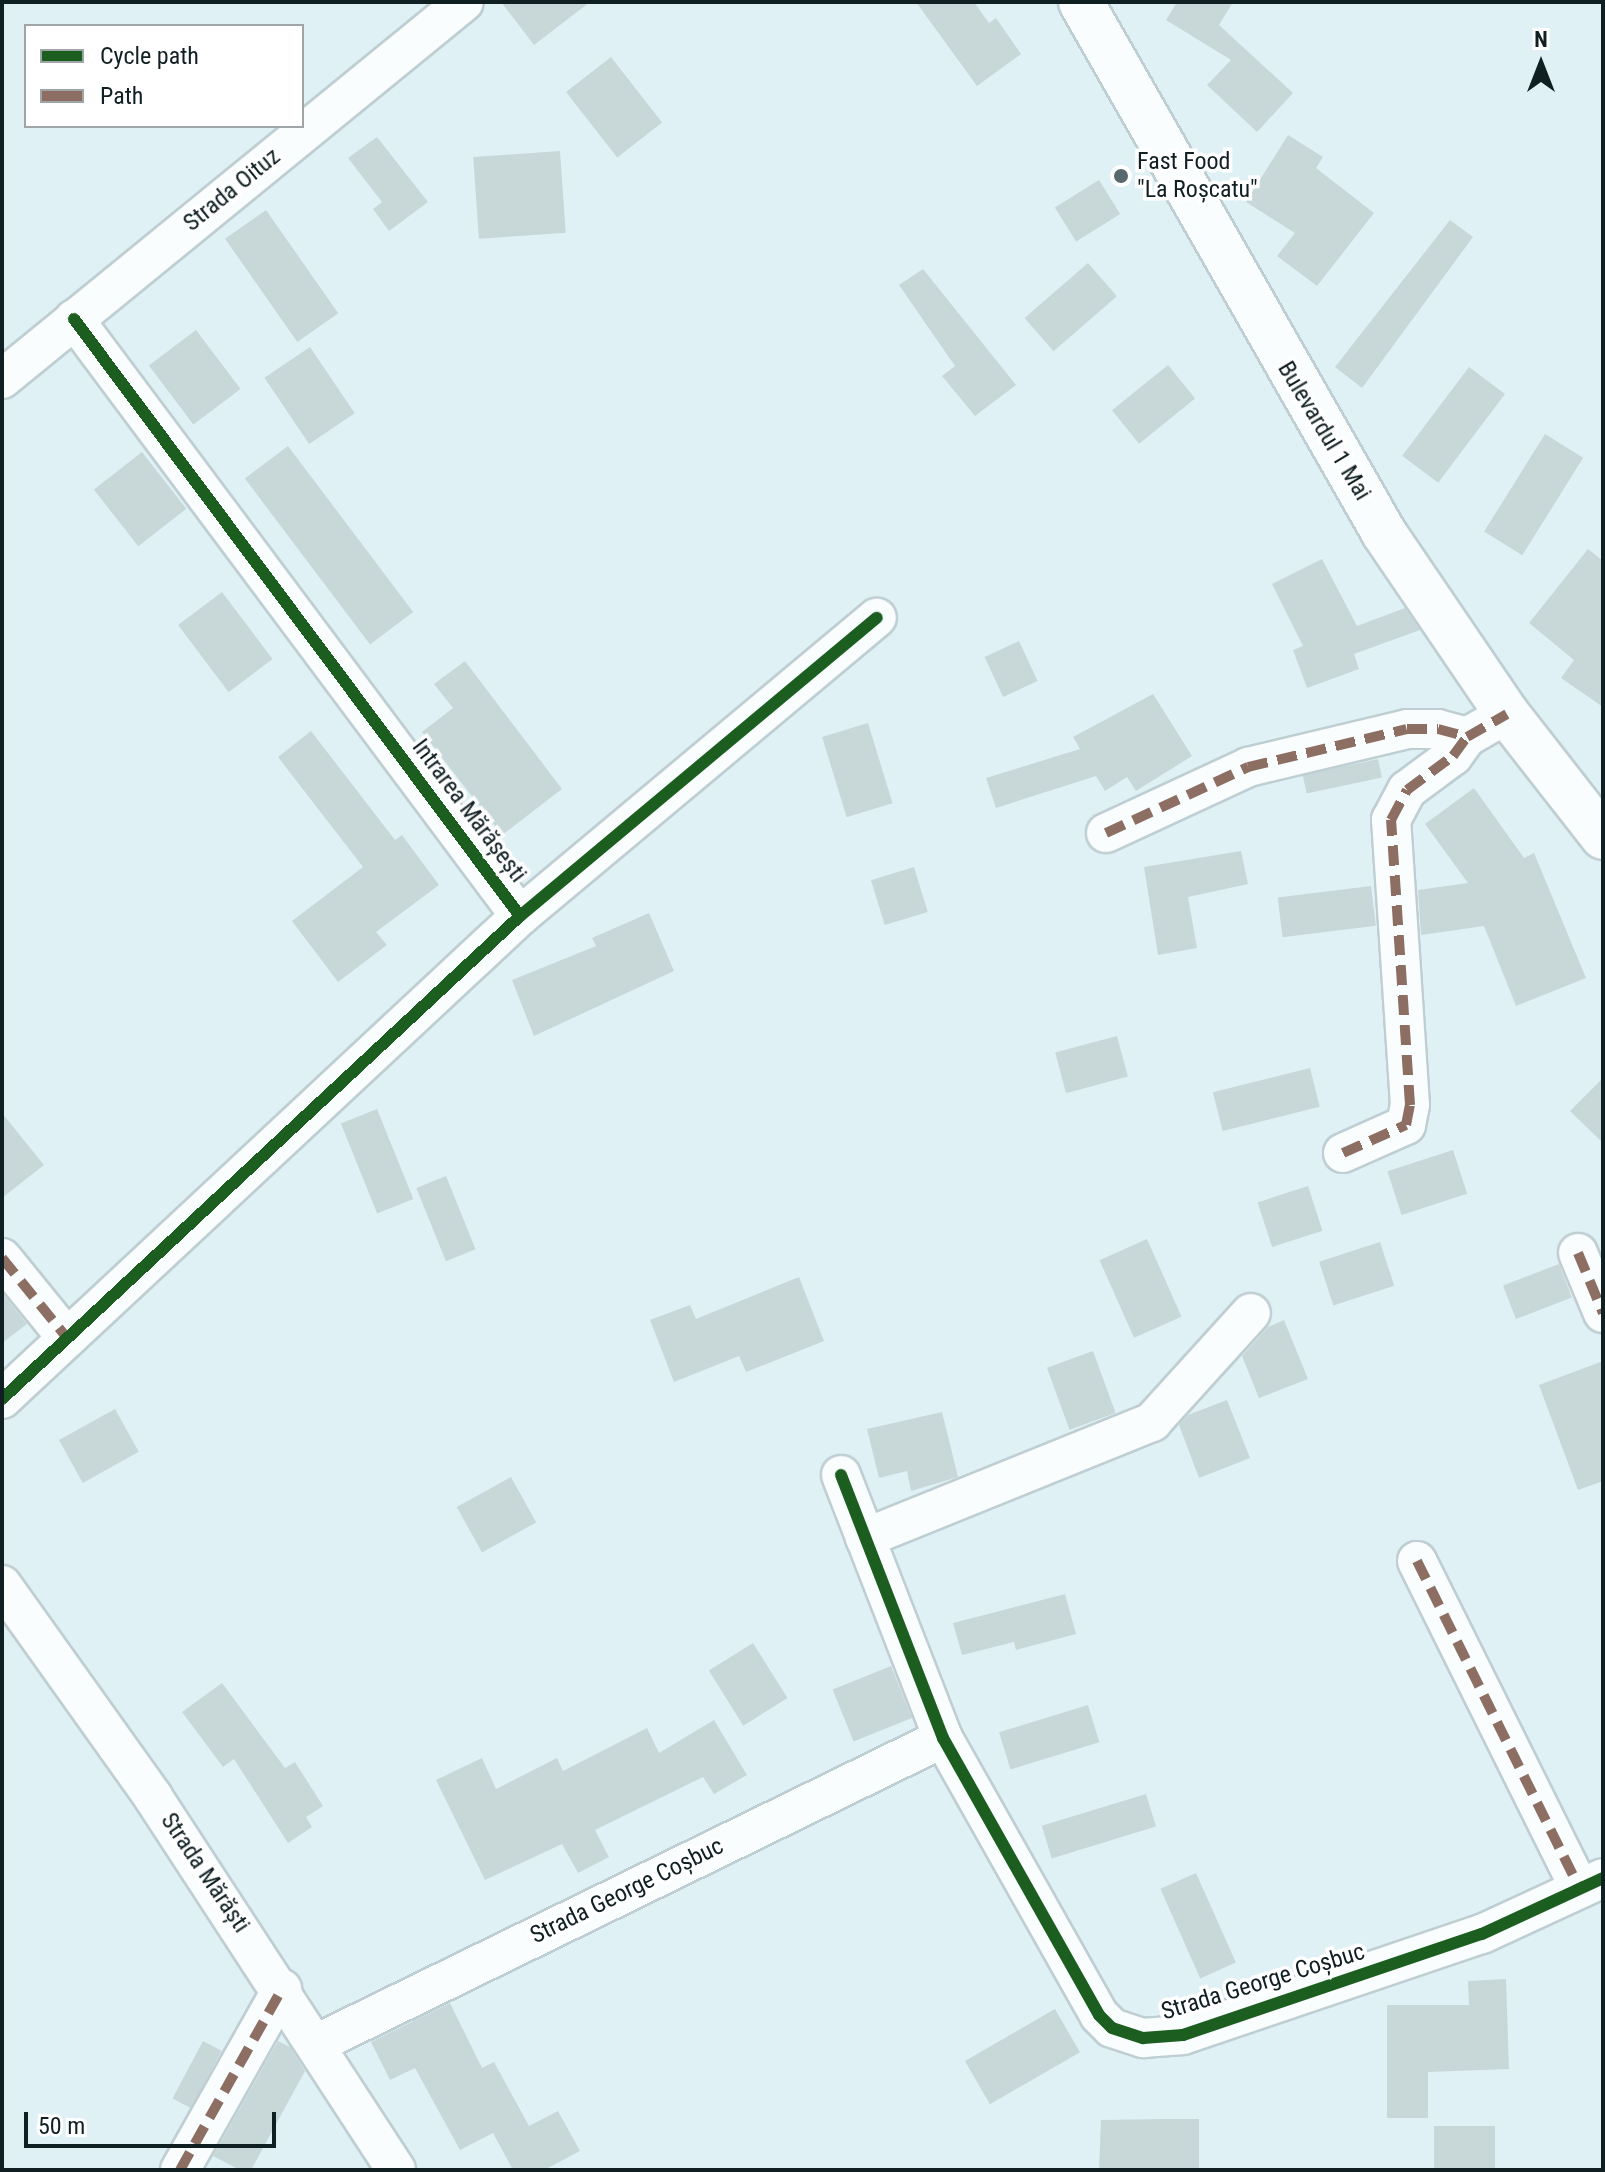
<!DOCTYPE html>
<html>
<head>
<meta charset="utf-8">
<style>
	body { margin:0 }
	#map { position:relative; width:1605px; height:2172px; overflow:hidden; background:#dff1f5; font-family:"Roboto Condensed",sans-serif }
	div>[style] { position:absolute }
	.building>* { inset:0; background:#c8d8d9; transform-origin:0 0 }
	.roads { filter:drop-shadow(2px 0 #bfced2) drop-shadow(-2px 0 #bfced2) drop-shadow(0 2px #bfced2) drop-shadow(0 -2px #bfced2) }
	.minor>* { height:38px; margin:-19px; padding:0 19px; transform-origin:19px; border-radius:19px; background:#fafdfe }
	.secondary>* { height:44px; margin:-22px; padding:0 22px; transform-origin:22px; border-radius:22px; background:#fafdfe }
	.quiet>* { height:10px; margin-top:-5px; transform-origin:0; background:repeating-linear-gradient(90deg,#8d6e63 0 20px,transparent 0 30px) }
	.cycleway>* { height:12px; margin:-6px; padding:0 6px; transform-origin:6px; border-radius:6px; background:#1b5e20 }
	.dots>* { width:22px; height:22px; translate:-50% -50%; box-sizing:border-box; border:4px solid #fff; border-radius:50% }
	span { translate:-50% -50%; white-space:nowrap; text-align:center; line-height:1.15; -webkit-text-stroke:7px #fff; paint-order:stroke }
	.poi-label { font-size:24px; color:#0f1f22 }
	.left { translate:0 -50%; text-align:left }
	.street-label { font-size:24px; color:#0f1f22 }
	.frame { position:absolute; inset:0; border:4px solid #0f1f22; pointer-events:none }
	.legend { position:absolute; left:24px; top:24px; width:280px; height:104px; box-sizing:border-box; background:#fff; border:2px solid #9fa5a7; margin:0; padding:10px 14px; list-style:none; font-size:24px; color:#0f1f22 }
	.legend li { display:flex; align-items:center; gap:16px; height:40px }
	.legend b { width:40px; border:2px solid #9fa5a7 }
	.north { position:absolute; left:1501px; top:24px; width:80px; height:80px; -webkit-text-stroke:6px #fff; paint-order:stroke; rotate:0deg; font-size:22px; font-weight:700; line-height:32px; text-align:center; color:#0f1f22 }
	.north::after { content:''; display:block; margin:auto; width:28px; height:36px; background:#0f1f22; clip-path:polygon(50% 0,100% 100%,50% 72%,0 100%) }
	.scale { position:absolute; left:24px; top:2112px; width:252px; height:36px; box-sizing:border-box; border:4px solid #0f1f22; border-top:0; padding-left:10px; font-size:24px; line-height:28px; white-space:nowrap; color:#0f1f22; -webkit-text-stroke:6px #fff; paint-order:stroke }
</style>
</head>
<body>
<div id="map">
	<div class="building">
		<div style="clip-path:polygon(501px 2px,590px 2px,534px 45px)"></div>
		<div style="clip-path:polygon(916px 2px,974px 2px,989px 23px,996px 18px,1021px 54px,977px 86px)"></div>
		<div style="clip-path:polygon(1177px 2px,1233px 2px,1219px 25px,1293px 93px,1257px 132px,1207px 85px,1231px 60px,1166px 20px)"></div>
		<div style="left:611px;top:57px;width:83px;height:57px;rotate:52deg"></div>
		<div style="clip-path:polygon(1288px 135px,1323px 157px,1316px 168px,1374px 213px,1317px 286px,1277px 256px,1295px 233px,1246px 202px)"></div>
		<div style="clip-path:polygon(377px 137px,428px 202px,389px 231px,373px 209px,382px 202px,348px 158px)"></div>
		<div style="left:560px;top:151px;width:82px;height:87px;rotate:86deg"></div>
		<div style="left:1099px;top:180px;width:40px;height:52px;rotate:58deg"></div>
		<div style="left:266px;top:210px;width:126px;height:50px;rotate:55deg"></div>
		<div style="clip-path:polygon(1450px 220px,1473px 237px,1362px 388px,1335px 367px)"></div>
		<div style="left:1088px;top:263px;width:44px;height:84px;rotate:49deg"></div>
		<div style="clip-path:polygon(923px 269px,1016px 385px,975px 416px,942px 376px,955px 366px,899px 285px)"></div>
		<div style="left:196px;top:330px;width:74px;height:59px;rotate:53deg"></div>
		<div style="left:310px;top:347px;width:80px;height:55px;rotate:56deg"></div>
		<div style="left:1168px;top:365px;width:43px;height:72px;rotate:51deg"></div>
		<div style="left:1469px;top:367px;width:45px;height:111px;rotate:37deg"></div>
		<div style="left:1545px;top:434px;width:45px;height:115px;rotate:32deg"></div>
		<div style="left:288px;top:446px;width:208px;height:54px;rotate:53deg"></div>
		<div style="left:142px;top:452px;width:72px;height:61px;rotate:52deg"></div>
		<div style="clip-path:polygon(1588px 549px,1603px 561px,1603px 707px,1561px 678px,1574px 660px,1529px 623px)"></div>
		<div style="clip-path:polygon(1322px 559px,1357px 626px,1405px 608px,1420px 630px,1354px 654px,1359px 669px,1307px 688px,1293px 650px,1303px 646px,1272px 584px)"></div>
		<div style="left:222px;top:592px;width:84px;height:55px;rotate:53deg"></div>
		<div style="left:1019px;top:641px;width:44px;height:38px;rotate:65deg"></div>
		<div style="clip-path:polygon(465px 661px,562px 789px,502px 835px,422px 732px,453px 708px,434px 684px)"></div>
		<div style="clip-path:polygon(1153px 694px,1192px 756px,1136px 791px,1127px 777px,1105px 791px,1096px 776px,996px 808px,986px 778px,1080px 749px,1073px 737px)"></div>
		<div style="left:868px;top:723px;width:84px;height:48px;rotate:73deg"></div>
		<div style="clip-path:polygon(311px 731px,395px 840px,402px 835px,439px 885px,376px 932px,387px 945px,338px 982px,292px 921px,363px 867px,278px 757px)"></div>
		<div style="left:1378px;top:759px;width:19px;height:77px;rotate:78deg"></div>
		<div style="clip-path:polygon(1474px 788px,1524px 858px,1534px 853px,1586px 978px,1516px 1006px,1484px 926px,1421px 935px,1418px 890px,1468px 883px,1425px 824px)"></div>
		<div style="clip-path:polygon(1241px 851px,1248px 884px,1188px 897px,1197px 948px,1158px 955px,1144px 867px)"></div>
		<div style="left:914px;top:867px;width:47px;height:45px;rotate:73deg"></div>
		<div style="left:1371px;top:886px;width:40px;height:94px;rotate:83deg"></div>
		<div style="clip-path:polygon(649px 913px,674px 971px,534px 1036px,512px 980px,596px 946px,592px 938px)"></div>
		<div style="left:1117px;top:1036px;width:42px;height:64px;rotate:75deg"></div>
		<div style="left:1310px;top:1068px;width:40px;height:100px;rotate:76deg"></div>
		<div style="clip-path:polygon(1603px 1078px,1603px 1143px,1570px 1111px)"></div>
		<div style="left:377px;top:1109px;width:97px;height:39px;rotate:68deg"></div>
		<div style="clip-path:polygon(2px 1113px,44px 1165px,2px 1198px)"></div>
		<div style="left:1453px;top:1150px;width:46px;height:69px;rotate:72deg"></div>
		<div style="left:446px;top:1176px;width:79px;height:32px;rotate:68deg"></div>
		<div style="left:1308px;top:1186px;width:47px;height:53px;rotate:72deg"></div>
		<div style="left:1147px;top:1239px;width:85px;height:52px;rotate:66deg"></div>
		<div style="left:1380px;top:1242px;width:46px;height:64px;rotate:72deg"></div>
		<div style="left:1559px;top:1264px;width:36px;height:60px;rotate:69deg"></div>
		<div style="clip-path:polygon(799px 1277px,824px 1341px,746px 1372px,739px 1356px,674px 1382px,650px 1320px,690px 1305px,696px 1319px)"></div>
		<div style="clip-path:polygon(2px 1293px,27px 1324px,2px 1343px)"></div>
		<div style="clip-path:polygon(1284px 1320px,1308px 1379px,1259px 1398px,1242px 1356px,1268px 1327px)"></div>
		<div style="left:1093px;top:1351px;width:66px;height:49px;rotate:70deg"></div>
		<div style="clip-path:polygon(1603px 1361px,1603px 1481px,1578px 1490px,1539px 1385px)"></div>
		<div style="clip-path:polygon(1227px 1400px,1250px 1458px,1199px 1478px,1179px 1425px,1188px 1415px)"></div>
		<div style="left:115px;top:1409px;width:49px;height:64px;rotate:61deg"></div>
		<div style="clip-path:polygon(942px 1412px,958px 1477px,911px 1491px,907px 1471px,879px 1478px,867px 1429px)"></div>
		<div style="left:511px;top:1477px;width:52px;height:62px;rotate:61deg"></div>
		<div style="clip-path:polygon(1065px 1594px,1076px 1634px,1016px 1650px,1014px 1642px,962px 1655px,953px 1623px)"></div>
		<div style="left:753px;top:1643px;width:65px;height:52px;rotate:58deg"></div>
		<div style="left:891px;top:1666px;width:56px;height:63px;rotate:68deg"></div>
		<div style="clip-path:polygon(222px 1683px,285px 1768px,295px 1762px,323px 1806px,306px 1817px,312px 1827px,288px 1843px,234px 1759px,223px 1767px,182px 1712px)"></div>
		<div style="left:1088px;top:1705px;width:39px;height:93px;rotate:73deg"></div>
		<div style="clip-path:polygon(714px 1720px,747px 1775px,714px 1794px,703px 1777px,595px 1830px,609px 1857px,578px 1873px,562px 1844px,485px 1880px,436px 1780px,482px 1758px,496px 1789px,557px 1758px,563px 1771px,647px 1728px,659px 1753px)"></div>
		<div style="left:1146px;top:1794px;width:34px;height:109px;rotate:73deg"></div>
		<div style="left:1196px;top:1873px;width:98px;height:39px;rotate:66deg"></div>
		<div style="clip-path:polygon(1506px 1979px,1509px 2069px,1428px 2072px,1428px 2118px,1387px 2118px,1387px 2005px,1469px 2005px,1468px 1981px)"></div>
		<div style="clip-path:polygon(450px 2003px,482px 2068px,494px 2062px,529px 2126px,558px 2111px,580px 2151px,544px 2170px,513px 2170px,493px 2133px,460px 2150px,415px 2068px,390px 2080px,371px 2042px)"></div>
		<div style="left:1055px;top:2009px;width:50px;height:104px;rotate:60deg"></div>
		<div style="left:203px;top:2041px;width:21px;height:65px;rotate:28deg"></div>
		<div style="clip-path:polygon(278px 2041px,290px 2047px,305px 2071px,251px 2170px,240px 2170px,213px 2156px)"></div>
		<div style="clip-path:polygon(1165px 2119px,1199px 2119px,1199px 2170px,1099px 2170px,1101px 2120px)"></div>
		<div style="left:1434px;top:2126px;width:61px;height:44px"></div>
	</div>
	<div class="roads">
		<div class="minor">
			<div style="left:74px;top:319px;width:745px;rotate:53.24deg"></div>
			<div style="left:2px;top:379px;width:596px;rotate:-39.22deg"></div>
			<div style="left:1106px;top:833px;width:157px;rotate:-24.9deg"></div>
			<div style="left:1248px;top:767px;width:163px;rotate:-13.4deg"></div>
			<div style="left:1407px;top:729px;width:31px"></div>
			<div style="left:1438px;top:729px;width:30px;rotate:15deg"></div>
			<div style="left:1343px;top:1153px;width:69px;rotate:-24deg"></div>
			<div style="left:1406px;top:1125px;width:20px;rotate:-79deg"></div>
			<div style="left:1410px;top:1105px;width:286px;rotate:-93.8deg"></div>
			<div style="left:1391px;top:820px;width:34px;rotate:-62deg"></div>
			<div style="left:1407px;top:790px;width:57px;rotate:-36.5deg"></div>
			<div style="left:1453px;top:756px;width:24px;rotate:-54deg"></div>
			<div style="left:1467px;top:737px;width:46px;rotate:-29.9deg"></div>
			<div style="left:1578px;top:1253px;width:65px;rotate:67.4deg"></div>
			<div style="left:2px;top:1258px;width:103px;rotate:50.9deg"></div>
			<div style="left:2px;top:1399px;width:708px;rotate:-43deg"></div>
			<div style="left:520px;top:916px;width:465px;rotate:-39.9deg"></div>
			<div style="left:841px;top:1475px;width:282px;rotate:68.8deg"></div>
			<div style="left:943px;top:1738px;width:318px;rotate:60.6deg"></div>
			<div style="left:1099px;top:2015px;width:18px;rotate:45deg"></div>
			<div style="left:1112px;top:2028px;width:33px;rotate:18deg"></div>
			<div style="left:1143px;top:2038px;width:40px;rotate:-4.3deg"></div>
			<div style="left:1183px;top:2035px;width:316px;rotate:-18.7deg"></div>
			<div style="left:1482px;top:1934px;width:133px;rotate:-24.8deg"></div>
			<div style="left:865px;top:1538px;width:310px;rotate:-22deg"></div>
			<div style="left:1152px;top:1422px;width:147px;rotate:-47.8deg"></div>
			<div style="left:1417px;top:1561px;width:366px;rotate:63.6deg"></div>
			<div style="left:2px;top:1585px;width:260px;rotate:54.5deg"></div>
			<div style="left:153px;top:1797px;width:445px;rotate:56.9deg"></div>
			<div style="left:318px;top:2043px;width:695px;rotate:-26.01deg"></div>
			<div style="left:180px;top:2170px;width:208px;rotate:-60.6deg"></div>
		</div>
		<div class="secondary">
			<div style="left:1081px;top:2px;width:611px;rotate:60.29deg"></div>
			<div style="left:1384px;top:533px;width:219px;rotate:55.8deg"></div>
			<div style="left:1507px;top:714px;width:156px;rotate:52deg"></div>
		</div>
	</div>
	<div class="quiet">
		<div style="left:1106px;top:833px;width:157px;rotate:-24.9deg"></div>
		<div style="left:1248px;top:767px;width:163px;rotate:-13.4deg"></div>
		<div style="left:1407px;top:729px;width:31px"></div>
		<div style="left:1438px;top:729px;width:30px;rotate:15deg"></div>
		<div style="left:1343px;top:1153px;width:69px;rotate:-24deg"></div>
		<div style="left:1406px;top:1125px;width:20px;rotate:-79deg"></div>
		<div style="left:1410px;top:1105px;width:286px;rotate:-93.8deg"></div>
		<div style="left:1391px;top:820px;width:34px;rotate:-62deg"></div>
		<div style="left:1407px;top:790px;width:57px;rotate:-36.5deg"></div>
		<div style="left:1453px;top:756px;width:24px;rotate:-54deg"></div>
		<div style="left:1467px;top:737px;width:46px;rotate:-29.9deg"></div>
		<div style="left:1578px;top:1253px;width:65px;rotate:67.4deg"></div>
		<div style="left:2px;top:1258px;width:103px;rotate:50.9deg"></div>
		<div style="left:1417px;top:1561px;width:366px;rotate:63.6deg"></div>
		<div style="left:180px;top:2170px;width:208px;rotate:-60.6deg"></div>
	</div>
	<div class="cycleway">
		<div style="left:74px;top:319px;width:745px;rotate:53.24deg"></div>
		<div style="left:2px;top:1399px;width:708px;rotate:-43deg"></div>
		<div style="left:520px;top:916px;width:465px;rotate:-39.9deg"></div>
		<div style="left:841px;top:1475px;width:282px;rotate:68.8deg"></div>
		<div style="left:943px;top:1738px;width:318px;rotate:60.6deg"></div>
		<div style="left:1099px;top:2015px;width:18px;rotate:45deg"></div>
		<div style="left:1112px;top:2028px;width:33px;rotate:18deg"></div>
		<div style="left:1143px;top:2038px;width:40px;rotate:-4.3deg"></div>
		<div style="left:1183px;top:2035px;width:316px;rotate:-18.7deg"></div>
		<div style="left:1482px;top:1934px;width:133px;rotate:-24.8deg"></div>
	</div>
	<div class="dots">
		<div style="left:1121px;top:176px;background:#58686c"></div>
	</div>
	<div class="poi-label">
		<span class="left" style="left:1137px;top:176px">Fast Food<br>"La Roșcatu"</span>
	</div>
	<div class="street-label">
		<span style="left:232px;top:190px;rotate:-39deg">Strada Oituz</span>
		<span style="left:1324px;top:431px;rotate:59deg">Bulevardul 1 Mai</span>
		<span style="left:469px;top:811px;rotate:53deg">Intrarea Mărășești</span>
		<span style="left:205px;top:1873px;rotate:56deg">Strada Mărăști</span>
		<span style="left:627px;top:1891px;rotate:-26deg">Strada George Coșbuc</span>
		<span style="left:1263px;top:1982px;rotate:-17deg">Strada George Coșbuc</span>
	</div>
	<div class="frame"></div>
	<ul class="legend">
	<li><b style="height:10px;background:#1b5e20"></b>Cycle path</li>
	<li><b style="height:10px;background:#8d6e63"></b>Path</li>
	</ul>
	<div class="north">N</div>
	<div class="scale">50 m</div>
</div>
</body>
</html>
